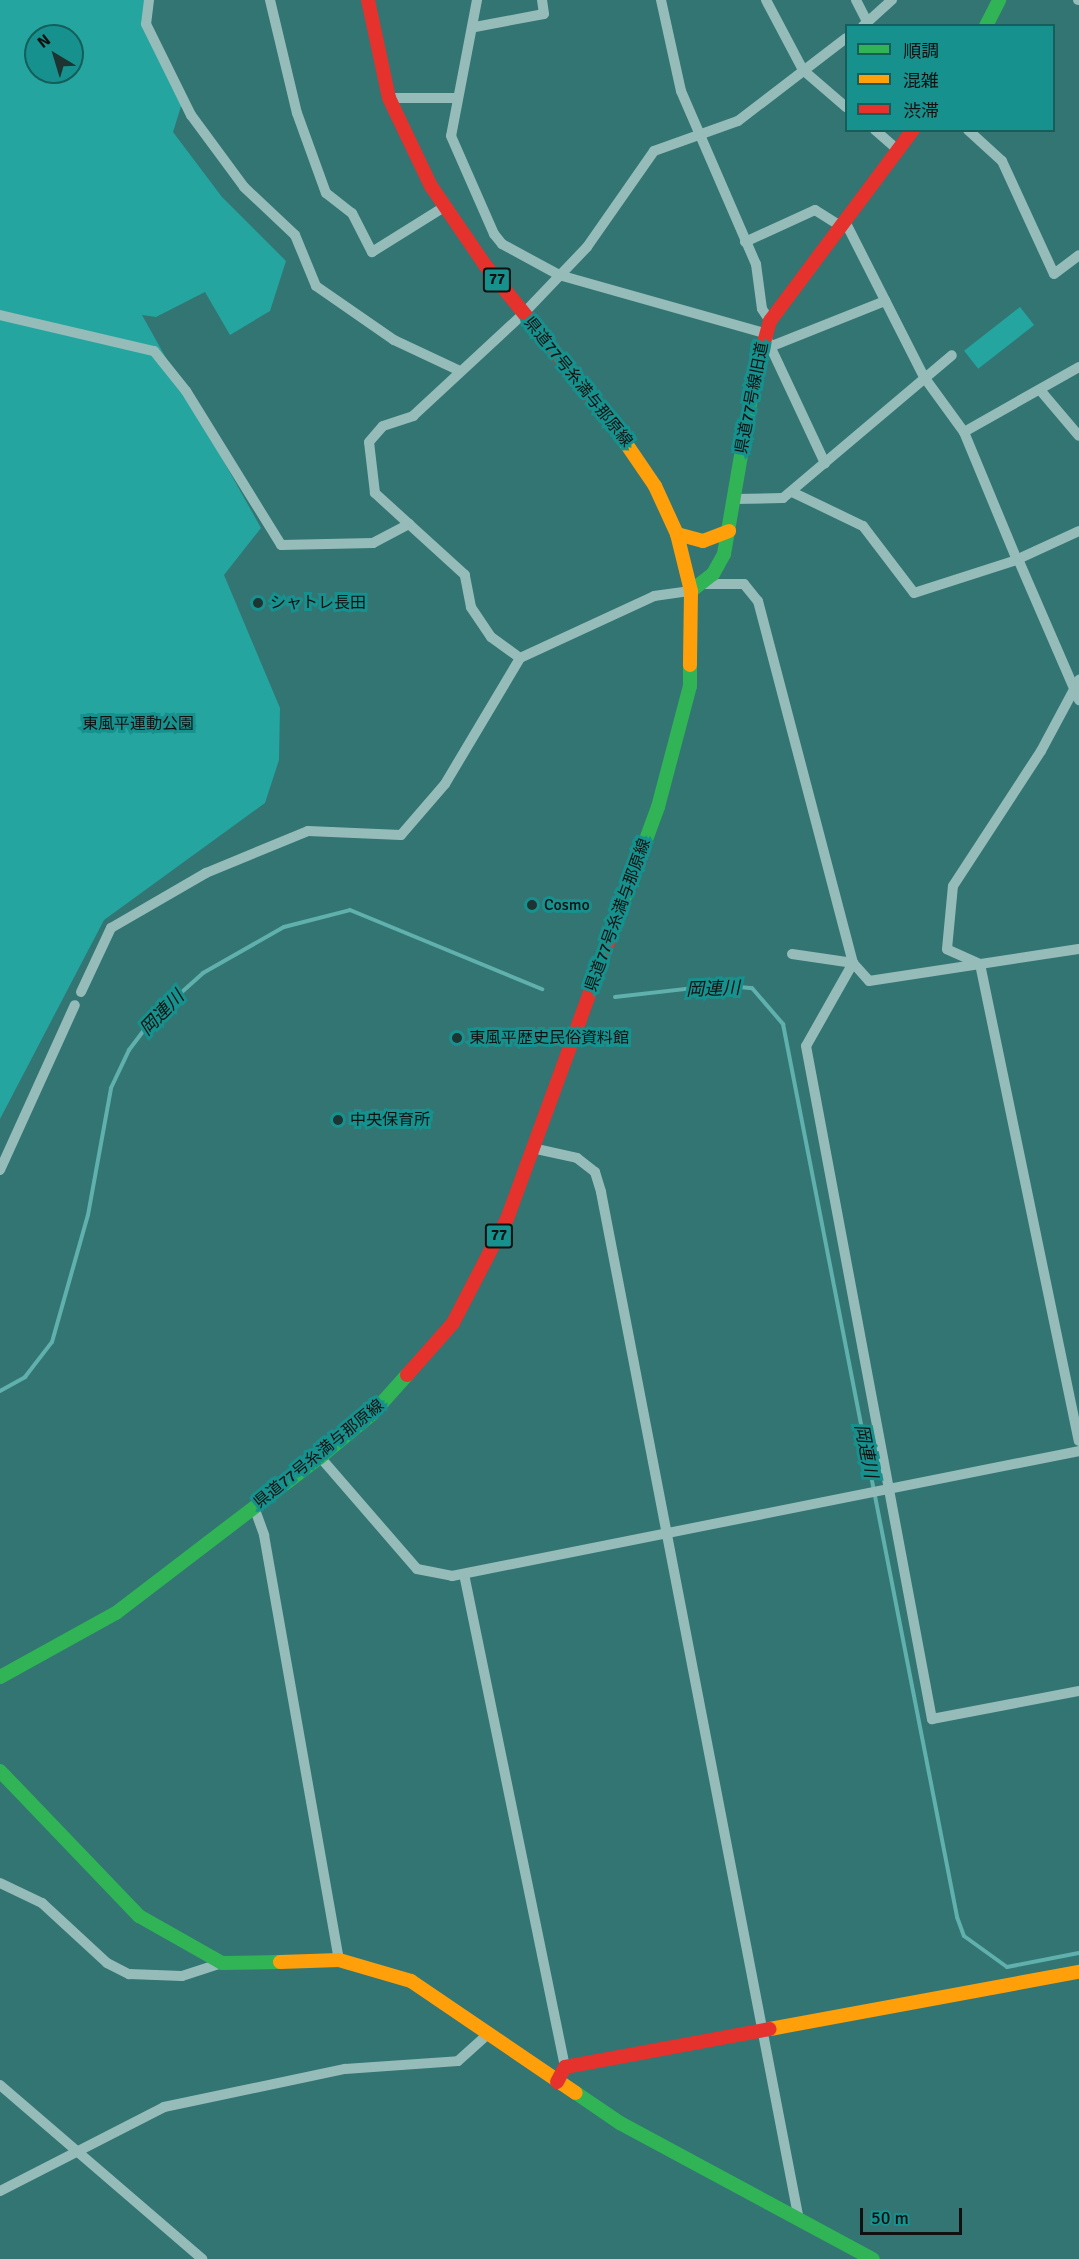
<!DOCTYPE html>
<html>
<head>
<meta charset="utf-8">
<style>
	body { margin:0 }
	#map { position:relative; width:1079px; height:2259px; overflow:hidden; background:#327573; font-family:Signika,"Noto Sans JP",sans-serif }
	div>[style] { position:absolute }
	.green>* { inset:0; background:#24a59f; transform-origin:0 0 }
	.stream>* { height:4px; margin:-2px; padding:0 2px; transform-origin:2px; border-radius:2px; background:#60b0ad }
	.street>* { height:10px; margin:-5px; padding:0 5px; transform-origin:5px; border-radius:5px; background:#96bcba }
	.fast>* { height:14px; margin:-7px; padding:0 7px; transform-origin:7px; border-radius:7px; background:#30b455 }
	.slow>* { height:14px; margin:-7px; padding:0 7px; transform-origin:7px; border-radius:7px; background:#ff9f0a }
	.jam>* { height:14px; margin:-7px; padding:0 7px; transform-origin:7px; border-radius:7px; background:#e5322d }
	.dots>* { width:16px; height:16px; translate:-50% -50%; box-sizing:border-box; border:3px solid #16918d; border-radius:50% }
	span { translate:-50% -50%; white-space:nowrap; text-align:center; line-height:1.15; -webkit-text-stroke:6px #16918d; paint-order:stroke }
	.shield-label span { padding:2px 4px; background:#16918d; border:2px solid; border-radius:4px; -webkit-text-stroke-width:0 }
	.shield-label { font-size:15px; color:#111; font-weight:700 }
	.street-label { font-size:16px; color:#111 }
	.poi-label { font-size:16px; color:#111 }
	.left { translate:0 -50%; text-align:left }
	.park-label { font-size:16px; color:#111 }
	.water-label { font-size:18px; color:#111; font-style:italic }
	.legend { position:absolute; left:845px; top:24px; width:210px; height:108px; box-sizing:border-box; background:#16918d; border:2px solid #145e5b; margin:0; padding:8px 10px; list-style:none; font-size:18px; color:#111 }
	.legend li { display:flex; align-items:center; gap:12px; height:30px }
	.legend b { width:30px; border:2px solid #145e5b }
	.north { position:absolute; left:24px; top:24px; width:60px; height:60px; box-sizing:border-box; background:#16918d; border:2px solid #145e5b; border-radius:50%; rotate:322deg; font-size:16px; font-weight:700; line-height:24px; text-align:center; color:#111 }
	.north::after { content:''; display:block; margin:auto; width:21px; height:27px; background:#1d3433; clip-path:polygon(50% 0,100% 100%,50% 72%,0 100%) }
	.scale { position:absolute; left:860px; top:2208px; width:102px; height:27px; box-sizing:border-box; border:3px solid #111; border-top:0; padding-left:8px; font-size:18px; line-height:21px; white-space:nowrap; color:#111; -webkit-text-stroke:4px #16918d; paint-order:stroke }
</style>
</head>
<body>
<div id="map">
	<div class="green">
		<div style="clip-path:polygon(evenodd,0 0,145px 0,146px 31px,184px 97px,173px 132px,222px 197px,286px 261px,270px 311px,230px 335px,205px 292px,156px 317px,142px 315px,261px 528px,224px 575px,280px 708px,279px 760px,265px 803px,104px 920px,0 1119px,0 0,36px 36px,72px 36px,72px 72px,36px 72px,36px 36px)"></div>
		<div style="left:1020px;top:307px;width:23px;height:71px;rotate:52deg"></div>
	</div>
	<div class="stream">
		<div style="left:615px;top:997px;width:107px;rotate:-6.5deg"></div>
		<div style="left:721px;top:985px;width:31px;rotate:6deg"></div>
		<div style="left:752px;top:988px;width:48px;rotate:49.3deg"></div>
		<div style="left:783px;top:1024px;width:910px;rotate:78.97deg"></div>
		<div style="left:957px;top:1917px;width:20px;rotate:70deg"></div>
		<div style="left:964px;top:1936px;width:53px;rotate:35.8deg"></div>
		<div style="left:1007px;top:1967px;width:73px;rotate:-11deg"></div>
		<div style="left:0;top:1391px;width:29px;rotate:-29deg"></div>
		<div style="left:25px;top:1377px;width:44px;rotate:-52.4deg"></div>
		<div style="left:52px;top:1342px;width:132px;rotate:-74.2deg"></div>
		<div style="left:88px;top:1215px;width:129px;rotate:-79.7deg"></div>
		<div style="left:111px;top:1088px;width:42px;rotate:-64.7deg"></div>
		<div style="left:129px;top:1050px;width:41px;rotate:-52.9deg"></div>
		<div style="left:154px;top:1017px;width:66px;rotate:-41.9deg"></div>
		<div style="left:203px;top:973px;width:93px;rotate:-29.6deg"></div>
		<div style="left:284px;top:927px;width:68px;rotate:-14.4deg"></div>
		<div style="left:350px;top:910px;width:208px;rotate:22.4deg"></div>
	</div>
	<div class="street">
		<div style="left:149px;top:0;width:24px;rotate:97deg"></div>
		<div style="left:146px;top:24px;width:102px;rotate:63.7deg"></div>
		<div style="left:191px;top:115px;width:89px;rotate:53.6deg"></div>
		<div style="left:244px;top:187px;width:70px;rotate:43.3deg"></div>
		<div style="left:295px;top:235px;width:55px;rotate:67.6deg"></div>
		<div style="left:316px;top:286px;width:95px;rotate:34.7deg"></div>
		<div style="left:394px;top:340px;width:73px;rotate:25.2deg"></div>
		<div style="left:270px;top:0;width:116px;rotate:76.6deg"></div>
		<div style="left:297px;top:113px;width:85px;rotate:70.1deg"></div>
		<div style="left:326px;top:193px;width:33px;rotate:38deg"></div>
		<div style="left:352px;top:213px;width:44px;rotate:62.9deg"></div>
		<div style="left:372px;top:252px;width:85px;rotate:-32deg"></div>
		<div style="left:477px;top:0;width:138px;rotate:100.8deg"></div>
		<div style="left:451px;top:136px;width:107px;rotate:66.3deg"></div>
		<div style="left:494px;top:234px;width:13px;rotate:51deg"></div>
		<div style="left:502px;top:244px;width:65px;rotate:28.5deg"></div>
		<div style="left:559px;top:275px;width:213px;rotate:15.8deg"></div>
		<div style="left:764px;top:333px;width:144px;rotate:64.9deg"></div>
		<div style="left:661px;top:0;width:93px;rotate:77.6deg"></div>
		<div style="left:681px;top:91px;width:189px;rotate:66.6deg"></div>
		<div style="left:756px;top:264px;width:45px;rotate:82.4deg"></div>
		<div style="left:762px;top:309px;width:14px;rotate:56deg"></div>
		<div style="left:766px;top:0;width:79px;rotate:62.1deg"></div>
		<div style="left:803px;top:70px;width:57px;rotate:40.7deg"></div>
		<div style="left:856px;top:0;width:25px;rotate:63deg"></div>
		<div style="left:1078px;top:0;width:1px"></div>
		<div style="left:863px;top:26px;width:39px;rotate:-42deg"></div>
		<div style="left:475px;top:27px;width:70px;rotate:-10.7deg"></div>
		<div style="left:544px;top:14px;width:14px;rotate:-98deg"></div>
		<div style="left:389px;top:98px;width:65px"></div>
		<div style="left:875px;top:130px;width:30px;rotate:41deg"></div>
		<div style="left:968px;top:130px;width:46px;rotate:42.4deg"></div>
		<div style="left:1002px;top:161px;width:124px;rotate:65.3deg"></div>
		<div style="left:1054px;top:274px;width:31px;rotate:-37deg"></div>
		<div style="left:745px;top:242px;width:77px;rotate:-24.6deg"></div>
		<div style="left:815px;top:210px;width:31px;rotate:32deg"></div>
		<div style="left:0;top:315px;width:158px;rotate:13.2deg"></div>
		<div style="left:154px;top:351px;width:51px;rotate:51.3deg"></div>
		<div style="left:186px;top:391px;width:181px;rotate:58.3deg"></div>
		<div style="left:281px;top:545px;width:92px;rotate:-1.2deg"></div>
		<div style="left:373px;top:543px;width:41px;rotate:-27.8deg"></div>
		<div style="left:772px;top:346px;width:122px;rotate:-21.7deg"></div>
		<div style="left:1040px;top:390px;width:60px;rotate:49.7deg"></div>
		<div style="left:964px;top:432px;width:132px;rotate:-29.5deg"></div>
		<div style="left:792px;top:492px;width:79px;rotate:25.6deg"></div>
		<div style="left:863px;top:526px;width:84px;rotate:52.7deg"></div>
		<div style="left:914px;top:593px;width:108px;rotate:-17.8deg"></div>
		<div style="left:1017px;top:560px;width:139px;rotate:-112.5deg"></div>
		<div style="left:964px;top:432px;width:68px;rotate:-126deg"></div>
		<div style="left:924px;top:377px;width:175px;rotate:-116.9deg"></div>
		<div style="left:735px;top:499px;width:48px;rotate:-1.2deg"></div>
		<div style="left:783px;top:498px;width:221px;rotate:-40.2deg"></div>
		<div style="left:1079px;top:531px;width:67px;rotate:155.3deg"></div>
		<div style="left:1018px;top:559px;width:154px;rotate:66.6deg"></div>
		<div style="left:701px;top:584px;width:43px"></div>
		<div style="left:744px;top:584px;width:22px;rotate:51deg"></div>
		<div style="left:758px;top:601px;width:374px;rotate:75.3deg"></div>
		<div style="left:853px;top:963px;width:95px;rotate:119.5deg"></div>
		<div style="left:806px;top:1046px;width:685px;rotate:79.4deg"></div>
		<div style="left:932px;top:1719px;width:150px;rotate:-10.8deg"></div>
		<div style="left:520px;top:658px;width:36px;rotate:-144deg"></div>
		<div style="left:491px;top:637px;width:36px;rotate:-124deg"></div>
		<div style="left:471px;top:607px;width:33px;rotate:-101deg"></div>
		<div style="left:465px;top:575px;width:122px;rotate:-137.7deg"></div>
		<div style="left:375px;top:493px;width:51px;rotate:-96.7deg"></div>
		<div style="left:369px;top:442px;width:21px;rotate:-49deg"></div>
		<div style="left:383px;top:426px;width:32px;rotate:-18deg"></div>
		<div style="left:413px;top:416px;width:150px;rotate:-42.8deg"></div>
		<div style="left:523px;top:314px;width:93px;rotate:-46.3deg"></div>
		<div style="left:587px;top:247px;width:117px;rotate:-55.1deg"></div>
		<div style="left:654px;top:151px;width:89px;rotate:-19.7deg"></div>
		<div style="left:738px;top:121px;width:136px;rotate:-37.5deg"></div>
		<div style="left:792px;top:954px;width:62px;rotate:8.4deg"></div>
		<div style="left:853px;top:963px;width:24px;rotate:48deg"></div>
		<div style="left:869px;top:981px;width:212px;rotate:-8.7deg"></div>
		<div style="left:980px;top:964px;width:487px;rotate:78.3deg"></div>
		<div style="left:980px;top:964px;width:36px;rotate:-156deg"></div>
		<div style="left:947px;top:949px;width:63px;rotate:-84.6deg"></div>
		<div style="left:953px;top:886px;width:161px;rotate:-56.9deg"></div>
		<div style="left:1041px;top:751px;width:81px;rotate:-61.8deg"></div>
		<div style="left:81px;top:992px;width:71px;rotate:-64.9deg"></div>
		<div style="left:111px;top:928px;width:110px;rotate:-30.1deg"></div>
		<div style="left:206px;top:873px;width:110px;rotate:-22.4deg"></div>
		<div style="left:308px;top:831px;width:93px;rotate:2.5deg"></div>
		<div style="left:401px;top:835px;width:67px;rotate:-49.2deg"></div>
		<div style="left:445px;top:784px;width:147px;rotate:-59.2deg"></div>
		<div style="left:520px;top:658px;width:148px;rotate:-24.8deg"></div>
		<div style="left:654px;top:596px;width:37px;rotate:-8deg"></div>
		<div style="left:532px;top:1148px;width:46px;rotate:12.5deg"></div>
		<div style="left:577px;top:1158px;width:23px;rotate:38deg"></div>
		<div style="left:595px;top:1172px;width:21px;rotate:73deg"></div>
		<div style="left:601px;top:1192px;width:1047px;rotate:79.1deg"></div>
		<div style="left:0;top:1170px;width:181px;rotate:-65.6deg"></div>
		<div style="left:320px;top:1457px;width:148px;rotate:49.1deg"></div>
		<div style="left:417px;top:1569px;width:36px;rotate:11deg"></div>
		<div style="left:452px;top:1576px;width:639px;rotate:-11.27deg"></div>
		<div style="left:254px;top:1507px;width:30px;rotate:70deg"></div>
		<div style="left:264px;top:1535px;width:432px;rotate:80deg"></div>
		<div style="left:464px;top:1574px;width:503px;rotate:78.42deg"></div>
		<div style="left:0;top:1883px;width:47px;rotate:25.5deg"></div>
		<div style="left:42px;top:1903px;width:88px;rotate:42.7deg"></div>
		<div style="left:107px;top:1963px;width:25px;rotate:27deg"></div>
		<div style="left:129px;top:1974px;width:53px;rotate:2.2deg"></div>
		<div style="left:182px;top:1976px;width:42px;rotate:-18deg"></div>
		<div style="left:0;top:2085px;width:267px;rotate:40.7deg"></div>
		<div style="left:0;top:2191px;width:184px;rotate:-27.1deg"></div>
		<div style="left:164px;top:2107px;width:185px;rotate:-11.9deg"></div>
		<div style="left:345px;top:2069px;width:113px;rotate:-4deg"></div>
		<div style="left:458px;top:2061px;width:40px;rotate:-42deg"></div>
	</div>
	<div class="fast">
		<div style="left:986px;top:26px;width:29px;rotate:-63deg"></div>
		<div style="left:691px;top:591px;width:28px;rotate:-38deg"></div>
		<div style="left:713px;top:574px;width:23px;rotate:-61deg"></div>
		<div style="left:724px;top:554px;width:182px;rotate:-80.2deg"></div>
		<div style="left:623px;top:902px;width:101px;rotate:-69.8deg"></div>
		<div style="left:658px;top:807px;width:125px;rotate:-75.2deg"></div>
		<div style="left:690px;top:686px;width:21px;rotate:-90deg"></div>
		<div style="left:0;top:1677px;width:132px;rotate:-28.9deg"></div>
		<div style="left:116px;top:1613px;width:257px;rotate:-37.4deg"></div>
		<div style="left:320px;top:1457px;width:67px;rotate:-39.6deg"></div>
		<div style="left:372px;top:1414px;width:52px;rotate:-48.1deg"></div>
		<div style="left:0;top:1771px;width:201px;rotate:46.2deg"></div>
		<div style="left:139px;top:1916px;width:95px;rotate:29.5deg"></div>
		<div style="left:222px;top:1963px;width:58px;rotate:-1deg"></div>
		<div style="left:576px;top:2093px;width:53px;rotate:34.3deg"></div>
		<div style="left:620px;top:2123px;width:287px;rotate:28.3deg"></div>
	</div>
	<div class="slow">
		<div style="left:610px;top:420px;width:80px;rotate:55.7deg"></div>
		<div style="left:655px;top:486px;width:53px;rotate:65.4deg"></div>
		<div style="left:677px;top:534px;width:59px;rotate:76.2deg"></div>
		<div style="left:691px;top:591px;width:74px;rotate:90.8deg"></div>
		<div style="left:677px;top:534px;width:27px;rotate:15deg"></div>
		<div style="left:703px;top:541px;width:28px;rotate:-21deg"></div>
		<div style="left:280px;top:1962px;width:59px;rotate:-1.9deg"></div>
		<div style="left:339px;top:1960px;width:75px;rotate:16.3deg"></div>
		<div style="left:411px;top:1981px;width:199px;rotate:34.2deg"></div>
		<div style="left:770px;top:2029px;width:314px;rotate:-10.5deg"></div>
	</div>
	<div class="jam">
		<div style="left:368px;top:0;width:100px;rotate:77.9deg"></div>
		<div style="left:389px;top:98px;width:98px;rotate:64.5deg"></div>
		<div style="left:431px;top:186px;width:96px;rotate:55.6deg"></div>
		<div style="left:485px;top:265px;width:199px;rotate:51.1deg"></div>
		<div style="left:755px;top:375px;width:56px;rotate:-74.5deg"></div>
		<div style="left:770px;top:321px;width:239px;rotate:-53.2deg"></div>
		<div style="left:407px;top:1375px;width:69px;rotate:-48.5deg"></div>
		<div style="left:453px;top:1323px;width:117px;rotate:-62.6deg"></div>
		<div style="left:507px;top:1219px;width:338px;rotate:-69.9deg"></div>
		<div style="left:557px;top:2082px;width:17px;rotate:-62deg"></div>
		<div style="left:565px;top:2067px;width:208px;rotate:-10.5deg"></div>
	</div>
	<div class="dots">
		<div style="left:258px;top:603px;background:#1d3433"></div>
		<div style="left:532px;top:905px;background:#1d3433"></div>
		<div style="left:457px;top:1038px;background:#1d3433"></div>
		<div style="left:338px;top:1120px;background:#1d3433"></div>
	</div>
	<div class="shield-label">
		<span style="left:497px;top:280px">77</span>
		<span style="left:499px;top:1236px">77</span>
	</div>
	<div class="street-label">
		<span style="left:578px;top:382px;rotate:51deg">県道77号糸満与那原線</span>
		<span style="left:752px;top:398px;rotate:-79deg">県道77号線旧道</span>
		<span style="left:618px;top:915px;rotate:-70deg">県道77号糸満与那原線</span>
		<span style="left:319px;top:1454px;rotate:-39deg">県道77号糸満与那原線</span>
	</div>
	<div class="poi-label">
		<span class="left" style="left:270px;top:603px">シャトレ長田</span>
		<span class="left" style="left:544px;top:905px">Cosmo</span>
		<span class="left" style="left:469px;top:1038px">東風平歴史民俗資料館</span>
		<span class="left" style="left:350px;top:1120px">中央保育所</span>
	</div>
	<div class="park-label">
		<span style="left:138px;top:724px">東風平運動公園</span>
	</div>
	<div class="water-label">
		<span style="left:713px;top:989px;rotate:-2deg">岡連川</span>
		<span style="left:162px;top:1013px;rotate:-46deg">岡連川</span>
		<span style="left:866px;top:1451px;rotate:79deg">岡連川</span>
	</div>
	<ul class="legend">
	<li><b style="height:8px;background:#30b455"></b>順調</li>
	<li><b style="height:8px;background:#ff9f0a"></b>混雑</li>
	<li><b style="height:8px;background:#e5322d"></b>渋滞</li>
	</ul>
	<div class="north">N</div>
	<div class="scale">50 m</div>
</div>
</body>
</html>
